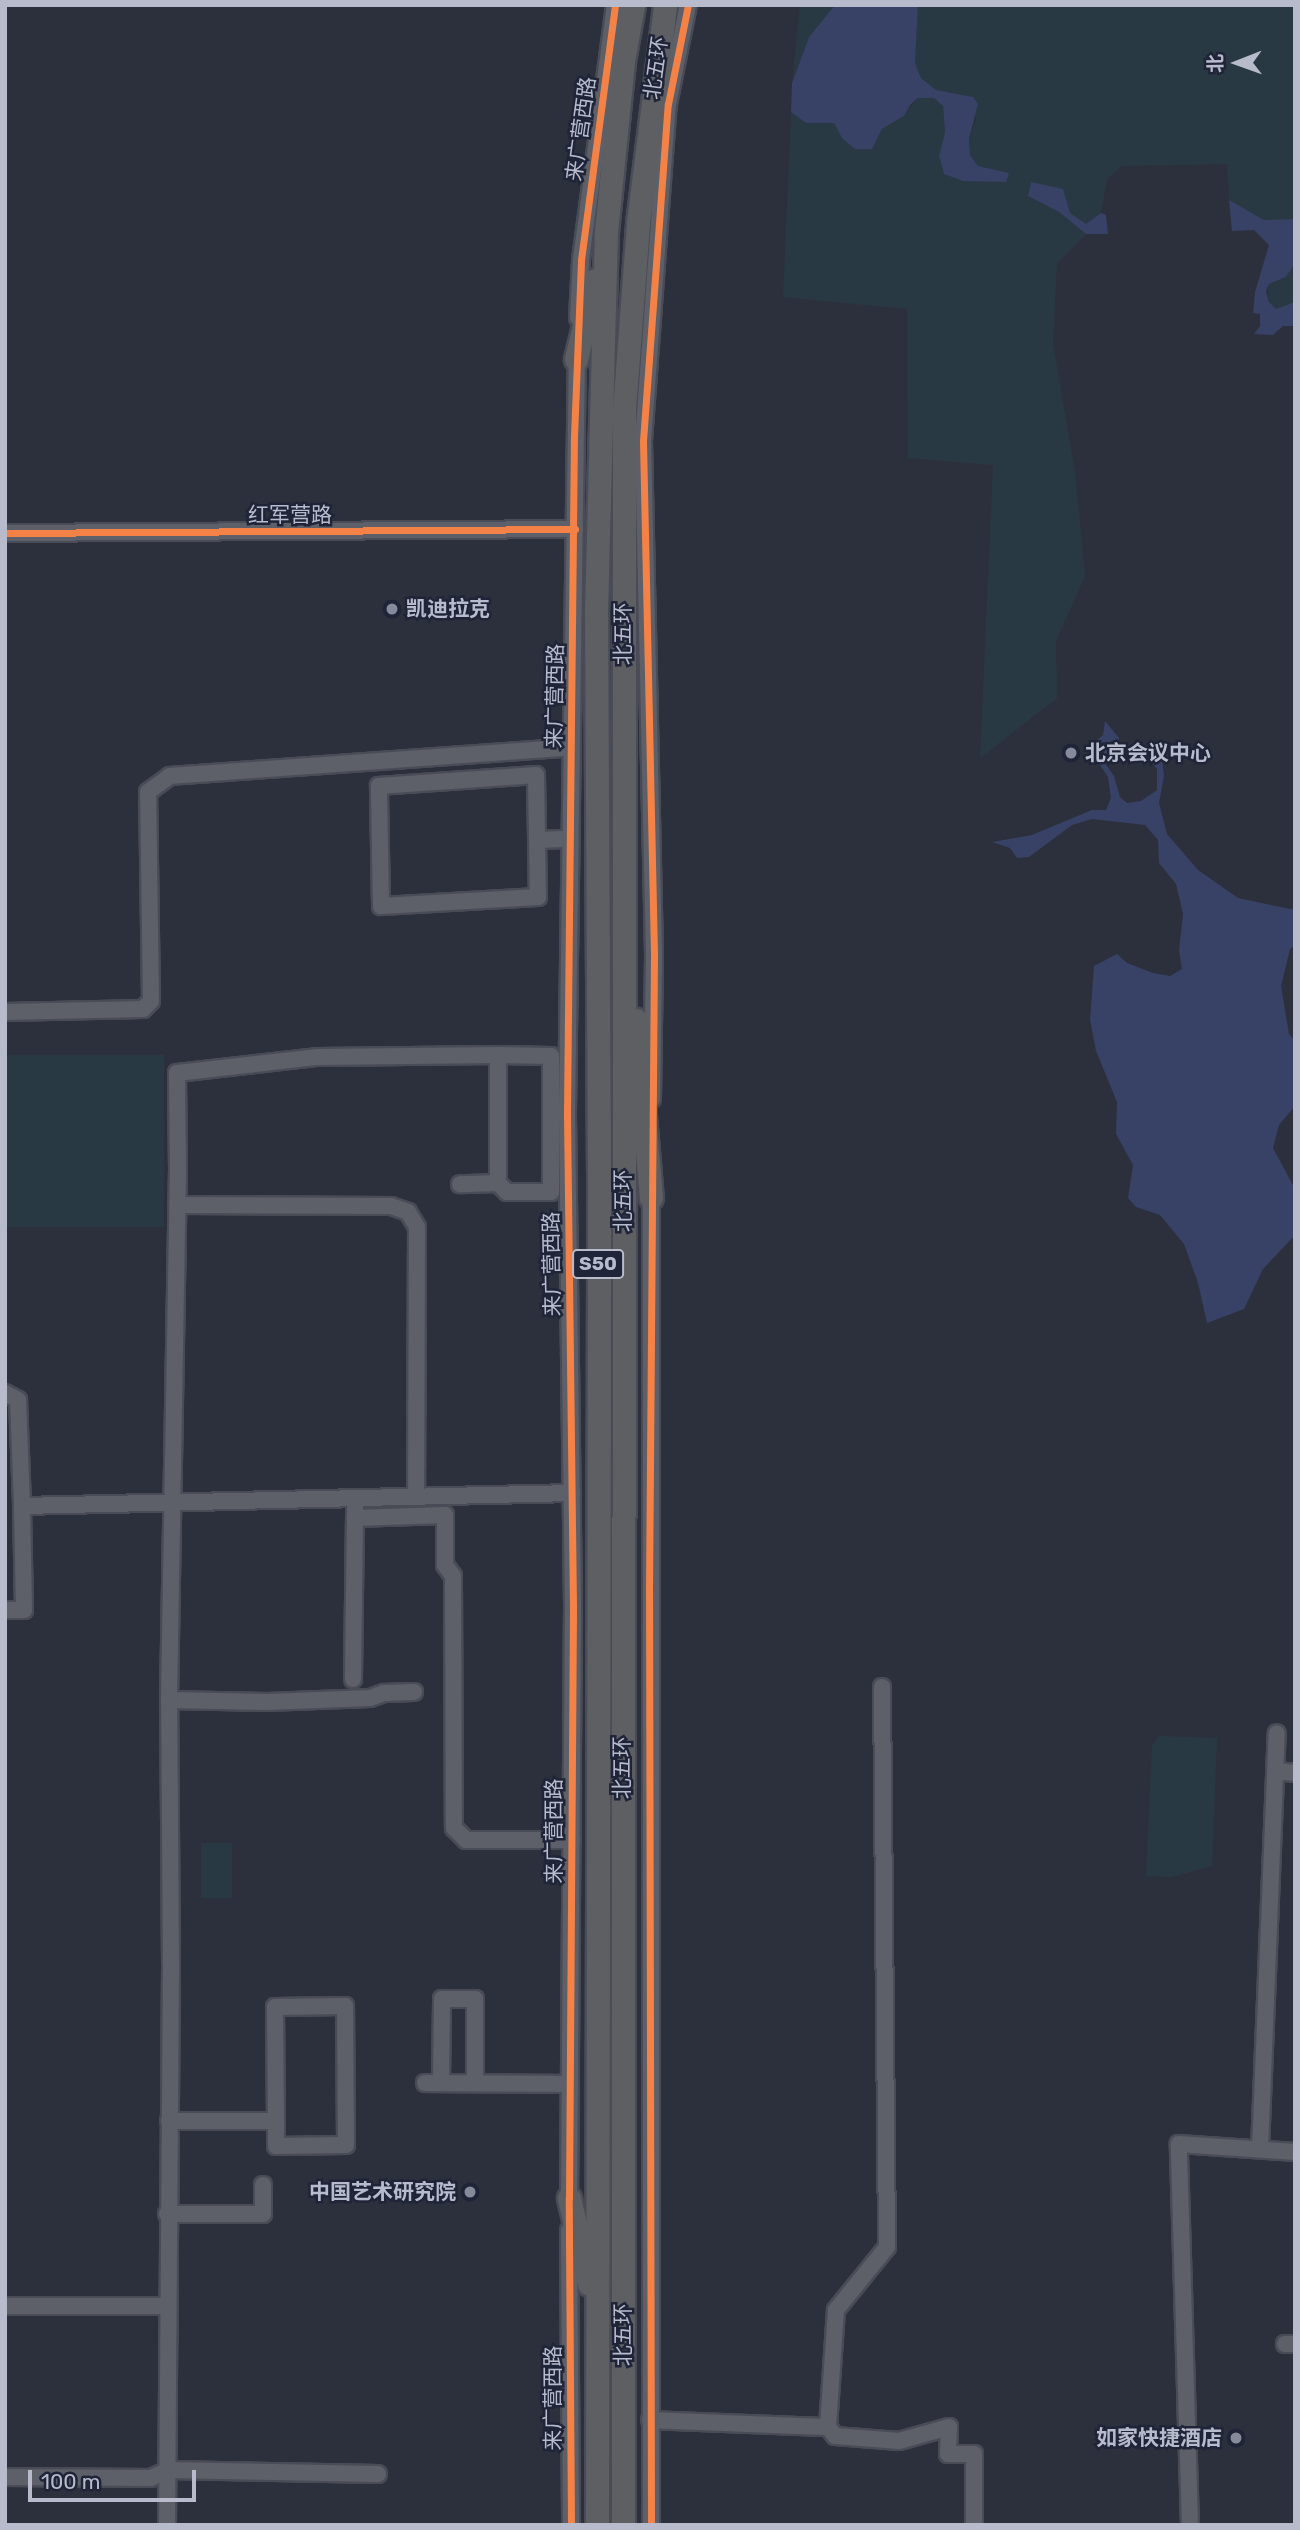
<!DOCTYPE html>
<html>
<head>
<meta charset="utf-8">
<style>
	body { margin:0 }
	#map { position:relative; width:1300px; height:2530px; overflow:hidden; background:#2c303d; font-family:Rubik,"Noto Sans SC",sans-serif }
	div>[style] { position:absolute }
	.green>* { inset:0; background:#293943; transform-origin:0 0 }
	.water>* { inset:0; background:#384166 }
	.roads { filter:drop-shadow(2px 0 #494c56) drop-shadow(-2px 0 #494c56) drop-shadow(0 2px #494c56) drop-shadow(0 -2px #494c56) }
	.minor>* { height:16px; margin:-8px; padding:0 8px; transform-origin:8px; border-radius:8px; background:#5d6069 }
	.highway>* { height:23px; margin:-11.5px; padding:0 11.5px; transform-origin:11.5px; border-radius:11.5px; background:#5d5f63 }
	.cycleway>* { height:7px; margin:-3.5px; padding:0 3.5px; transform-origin:3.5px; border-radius:3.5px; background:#f48246 }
	.dots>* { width:19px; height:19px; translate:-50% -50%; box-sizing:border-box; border:4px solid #1f2438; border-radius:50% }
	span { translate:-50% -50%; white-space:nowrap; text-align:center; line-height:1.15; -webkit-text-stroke:5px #1f2438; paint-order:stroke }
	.shield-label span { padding:2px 5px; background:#1f2438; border:2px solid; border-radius:5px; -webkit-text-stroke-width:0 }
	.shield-label { font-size:19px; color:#b8bbcc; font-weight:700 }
	.street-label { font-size:21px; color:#b8bbcc }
	.poi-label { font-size:21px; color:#b8bbcc; font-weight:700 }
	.left { translate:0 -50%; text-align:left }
	.right { translate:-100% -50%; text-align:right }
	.frame { position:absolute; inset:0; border:7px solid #b8bbcc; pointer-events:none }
	.north { position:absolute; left:1202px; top:28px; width:70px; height:70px; -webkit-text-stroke:5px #1f2438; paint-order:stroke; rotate:269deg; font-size:19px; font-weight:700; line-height:28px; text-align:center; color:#b8bbcc }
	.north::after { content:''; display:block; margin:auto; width:24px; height:32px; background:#b8bbcc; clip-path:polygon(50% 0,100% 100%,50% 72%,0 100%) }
	.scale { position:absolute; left:28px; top:2470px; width:168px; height:32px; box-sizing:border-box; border:4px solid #b8bbcc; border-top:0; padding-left:9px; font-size:21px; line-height:24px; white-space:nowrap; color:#b8bbcc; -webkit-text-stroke:5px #1f2438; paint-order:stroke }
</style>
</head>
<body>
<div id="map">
	<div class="green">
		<div style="clip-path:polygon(800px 5px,835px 5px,809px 37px,792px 83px)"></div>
		<div style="clip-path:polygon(918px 5px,1295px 5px,1295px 219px,1264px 220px,1229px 200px,1227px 164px,1122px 166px,1107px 179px,1101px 213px,1086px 225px,1070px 213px,1028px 196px,1059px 212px,1086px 234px,1057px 263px,1053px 344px,1075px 472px,1085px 576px,1056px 641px,1057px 698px,980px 758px,993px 465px,908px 458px,907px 309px,783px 297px,791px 112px,806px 123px,834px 123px,842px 138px,877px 140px,882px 129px,904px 116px,918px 98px,934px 98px,943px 105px,945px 132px,939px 156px,944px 174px,1009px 173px,978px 166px,970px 155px,969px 139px,976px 120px,973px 97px,936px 90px,921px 78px,915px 63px)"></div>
		<div style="clip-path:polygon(1295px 263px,1295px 302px,1276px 309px,1269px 302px,1268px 284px,1286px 277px)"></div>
		<div style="left:164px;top:1055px;width:172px;height:159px;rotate:90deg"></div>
		<div style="clip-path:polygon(1159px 1736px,1217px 1738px,1212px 1866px,1171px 1877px,1146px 1876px,1152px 1746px)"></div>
		<div style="left:201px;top:1843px;width:31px;height:55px"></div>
	</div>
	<div class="water">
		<div style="clip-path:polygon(835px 5px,918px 5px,915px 63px,921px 78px,936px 90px,973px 97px,978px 104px,969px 139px,970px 155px,978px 166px,1009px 173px,1006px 182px,963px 181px,944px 174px,939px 156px,945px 132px,943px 106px,934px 98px,918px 98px,911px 104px,904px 116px,882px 129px,872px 149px,855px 149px,842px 138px,834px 123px,806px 123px,791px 112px,792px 83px,809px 37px)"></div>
		<div style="clip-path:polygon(1031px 182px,1063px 189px,1070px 213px,1086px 224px,1101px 213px,1106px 215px,1108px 234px,1086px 234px,1059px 212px,1028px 196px)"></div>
		<div style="clip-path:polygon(1229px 200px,1264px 220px,1295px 219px,1295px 263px,1286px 277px,1269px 284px,1266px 291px,1269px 302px,1276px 309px,1295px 302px,1295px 326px,1283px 326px,1273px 335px,1254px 334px,1260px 326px,1260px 314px,1253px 313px,1255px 292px,1269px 245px,1254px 230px,1232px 231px)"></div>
		<div style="clip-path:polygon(1105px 721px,1119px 738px,1119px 743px,1101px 758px,1114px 776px,1120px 797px,1127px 803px,1141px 801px,1157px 790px,1157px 769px,1137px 746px,1161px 753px,1164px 776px,1159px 803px,1167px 834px,1198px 870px,1238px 898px,1295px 910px,1295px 945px,1290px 949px,1281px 986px,1289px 1034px,1295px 1041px,1295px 1106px,1279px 1125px,1273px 1148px,1295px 1189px,1295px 1235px,1263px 1269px,1244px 1309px,1207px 1323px,1198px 1283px,1184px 1244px,1160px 1215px,1136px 1207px,1128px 1198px,1133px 1165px,1116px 1134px,1117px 1102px,1096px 1051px,1090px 1020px,1094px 966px,1117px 954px,1127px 963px,1153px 973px,1170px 976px,1182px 969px,1179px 951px,1183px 914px,1176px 884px,1159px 863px,1158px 840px,1145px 825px,1092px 819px,1072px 825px,1029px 857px,1017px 858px,1010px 848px,992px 842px,1032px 835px,1092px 810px,1106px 810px,1111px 798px,1108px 777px,1092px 753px,1095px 742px,1103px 735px)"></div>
	</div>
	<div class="roads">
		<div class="minor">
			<div style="left:578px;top:318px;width:58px;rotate:-87deg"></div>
			<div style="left:581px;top:260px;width:257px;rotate:-82.4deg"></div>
			<div style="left:5px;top:533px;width:570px;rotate:-0.4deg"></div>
			<div style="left:536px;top:775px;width:122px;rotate:89.1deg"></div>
			<div style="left:538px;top:897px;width:157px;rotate:176.7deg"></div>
			<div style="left:381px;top:906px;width:120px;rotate:-91deg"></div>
			<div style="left:379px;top:786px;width:157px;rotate:-4deg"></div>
			<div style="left:537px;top:840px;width:33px;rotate:-2deg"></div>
			<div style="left:5px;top:1012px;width:138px;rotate:-1.2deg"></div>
			<div style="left:143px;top:1009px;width:11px;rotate:-45deg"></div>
			<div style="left:151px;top:1001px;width:209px;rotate:-90.8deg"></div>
			<div style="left:148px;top:792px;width:27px;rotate:-36deg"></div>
			<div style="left:170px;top:776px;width:402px;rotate:-4.1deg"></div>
			<div style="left:498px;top:1055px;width:53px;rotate:1.1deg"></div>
			<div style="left:551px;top:1056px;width:136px;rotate:90deg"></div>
			<div style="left:551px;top:1192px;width:44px;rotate:180deg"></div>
			<div style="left:507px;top:1192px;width:13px;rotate:-135deg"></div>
			<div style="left:652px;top:1099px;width:145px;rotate:-89.2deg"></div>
			<div style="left:654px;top:954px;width:513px;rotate:-91.23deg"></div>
			<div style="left:643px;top:441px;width:338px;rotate:-85.8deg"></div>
			<div style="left:668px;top:104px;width:101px;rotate:-78.6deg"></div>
			<div style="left:651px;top:1187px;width:1338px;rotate:90deg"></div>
			<div style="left:178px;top:1205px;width:213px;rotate:0.3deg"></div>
			<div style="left:391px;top:1206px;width:18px;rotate:19deg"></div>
			<div style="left:408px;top:1212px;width:17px;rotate:59deg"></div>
			<div style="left:417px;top:1227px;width:270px;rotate:90.2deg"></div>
			<div style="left:5px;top:1393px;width:15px;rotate:28deg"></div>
			<div style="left:18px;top:1400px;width:106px;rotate:87.8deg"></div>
			<div style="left:355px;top:1518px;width:90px;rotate:-1.9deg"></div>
			<div style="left:445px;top:1515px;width:50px;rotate:90deg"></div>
			<div style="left:445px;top:1565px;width:14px;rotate:54deg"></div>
			<div style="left:453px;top:1576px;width:252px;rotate:89.8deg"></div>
			<div style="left:454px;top:1828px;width:17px;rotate:45deg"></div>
			<div style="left:466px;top:1840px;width:106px"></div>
			<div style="left:5px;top:1610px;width:19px"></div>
			<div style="left:24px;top:1610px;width:104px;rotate:-91.1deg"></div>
			<div style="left:22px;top:1506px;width:550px;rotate:-1.35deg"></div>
			<div style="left:353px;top:1679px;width:171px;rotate:-89.3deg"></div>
			<div style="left:169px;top:1700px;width:98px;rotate:1.2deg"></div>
			<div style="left:267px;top:1702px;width:103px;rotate:-2.2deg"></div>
			<div style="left:370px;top:1698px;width:15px;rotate:-20deg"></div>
			<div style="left:384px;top:1693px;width:30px;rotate:-2deg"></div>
			<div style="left:1276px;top:1771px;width:19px;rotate:6deg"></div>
			<div style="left:425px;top:2083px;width:145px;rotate:0.4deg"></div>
			<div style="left:441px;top:2083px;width:84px;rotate:-89.3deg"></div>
			<div style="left:442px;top:1999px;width:33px"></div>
			<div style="left:475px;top:1999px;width:84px;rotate:90deg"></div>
			<div style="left:169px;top:2121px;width:107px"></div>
			<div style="left:276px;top:2121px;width:25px;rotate:90deg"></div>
			<div style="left:276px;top:2146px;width:70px;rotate:-0.8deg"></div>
			<div style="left:346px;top:2145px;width:139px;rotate:-90.4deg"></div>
			<div style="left:345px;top:2006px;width:70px;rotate:179.2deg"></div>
			<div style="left:275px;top:2007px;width:114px;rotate:89.5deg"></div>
			<div style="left:1260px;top:2149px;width:416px;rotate:-87.7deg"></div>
			<div style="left:569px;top:2207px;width:601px;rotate:-89.62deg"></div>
			<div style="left:573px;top:1606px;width:494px;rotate:-90.7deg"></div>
			<div style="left:567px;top:1112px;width:762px;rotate:-89.25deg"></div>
			<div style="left:167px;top:2214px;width:96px"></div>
			<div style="left:263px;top:2214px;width:29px;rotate:-90deg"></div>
			<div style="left:569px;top:2230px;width:295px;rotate:89.6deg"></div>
			<div style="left:5px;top:2306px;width:163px"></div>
			<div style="left:1285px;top:2344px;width:10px"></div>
			<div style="left:650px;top:2420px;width:178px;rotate:2.3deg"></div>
			<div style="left:828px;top:2427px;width:117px;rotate:-86.1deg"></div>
			<div style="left:836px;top:2310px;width:81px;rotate:-51deg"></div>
			<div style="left:887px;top:2247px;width:560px;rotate:-90.51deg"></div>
			<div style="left:828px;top:2427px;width:11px;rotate:52deg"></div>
			<div style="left:835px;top:2436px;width:64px;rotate:4.5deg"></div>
			<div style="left:899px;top:2441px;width:52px;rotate:-15.6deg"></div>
			<div style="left:949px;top:2427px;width:27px;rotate:92deg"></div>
			<div style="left:948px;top:2454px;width:26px"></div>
			<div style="left:974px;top:2454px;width:71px;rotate:90deg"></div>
			<div style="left:5px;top:2477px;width:146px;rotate:0.4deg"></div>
			<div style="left:151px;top:2478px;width:19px;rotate:-25deg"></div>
			<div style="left:168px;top:2470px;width:210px;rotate:1.1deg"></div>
			<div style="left:167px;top:2525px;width:558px;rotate:-89.59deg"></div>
			<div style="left:171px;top:1967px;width:267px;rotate:-90.4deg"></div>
			<div style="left:169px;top:1700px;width:529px;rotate:-89.03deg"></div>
			<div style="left:178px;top:1171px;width:98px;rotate:-90.6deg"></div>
			<div style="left:177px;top:1073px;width:142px;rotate:-6.5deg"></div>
			<div style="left:318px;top:1057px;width:180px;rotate:-0.6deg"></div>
			<div style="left:498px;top:1055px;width:128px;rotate:90deg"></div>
			<div style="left:498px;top:1183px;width:38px;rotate:178deg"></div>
			<div style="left:1190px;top:2525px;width:381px;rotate:-91.7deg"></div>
			<div style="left:1179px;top:2144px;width:116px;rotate:3.9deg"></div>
		</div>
		<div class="highway">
			<div style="left:576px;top:359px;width:81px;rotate:-76.5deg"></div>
			<div style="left:636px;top:1020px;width:178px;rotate:85.2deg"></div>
			<div style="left:569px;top:2198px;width:88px;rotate:76.9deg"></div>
			<div style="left:597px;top:2525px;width:1348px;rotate:-89.91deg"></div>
			<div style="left:599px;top:1177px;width:565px;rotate:-90.3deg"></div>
			<div style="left:596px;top:612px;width:380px;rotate:-88.5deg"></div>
			<div style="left:606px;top:232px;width:172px;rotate:-84.3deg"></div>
			<div style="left:623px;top:61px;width:57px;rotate:-79.9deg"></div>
			<div style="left:623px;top:2525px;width:2115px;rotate:-89.97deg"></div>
			<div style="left:624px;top:410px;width:188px;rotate:-85.7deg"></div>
			<div style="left:638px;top:223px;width:220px;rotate:-82.9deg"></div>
		</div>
	</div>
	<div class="cycleway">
		<div style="left:5px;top:533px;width:570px;rotate:-0.4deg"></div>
		<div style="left:571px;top:2525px;width:327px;rotate:-90.4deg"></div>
		<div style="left:569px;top:2198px;width:592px;rotate:-89.61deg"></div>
		<div style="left:573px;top:1606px;width:494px;rotate:-90.7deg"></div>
		<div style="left:567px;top:1112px;width:676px;rotate:-89.41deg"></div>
		<div style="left:574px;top:436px;width:176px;rotate:-87.7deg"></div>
		<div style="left:581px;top:260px;width:257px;rotate:-82.4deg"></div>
		<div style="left:651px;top:2525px;width:934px;rotate:-90.12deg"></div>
		<div style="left:649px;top:1591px;width:637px;rotate:-89.55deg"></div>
		<div style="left:654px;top:954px;width:513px;rotate:-91.23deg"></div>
		<div style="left:643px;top:441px;width:338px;rotate:-85.8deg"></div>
		<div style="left:668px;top:104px;width:101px;rotate:-78.6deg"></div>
	</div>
	<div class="dots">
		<div style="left:392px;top:609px;background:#878a9a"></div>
		<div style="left:1071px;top:753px;background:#878a9a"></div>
		<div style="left:470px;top:2192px;background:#878a9a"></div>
		<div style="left:1236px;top:2438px;background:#878a9a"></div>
	</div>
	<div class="shield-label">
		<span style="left:598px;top:1264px">S50</span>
	</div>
	<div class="street-label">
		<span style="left:656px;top:68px;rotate:-82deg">北五环</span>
		<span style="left:581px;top:129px;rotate:-82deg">来广营西路</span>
		<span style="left:290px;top:515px">红军营路</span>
		<span style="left:623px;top:634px;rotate:-90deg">北五环</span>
		<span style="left:555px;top:696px;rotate:-89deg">来广营西路</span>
		<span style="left:623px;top:1201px;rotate:-90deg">北五环</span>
		<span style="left:552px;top:1264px;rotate:-91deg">来广营西路</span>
		<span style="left:622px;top:1768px;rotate:-90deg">北五环</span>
		<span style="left:554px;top:1831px;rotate:-90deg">来广营西路</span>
		<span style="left:623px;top:2335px;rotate:-90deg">北五环</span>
		<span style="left:553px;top:2398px;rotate:-90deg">来广营西路</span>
	</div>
	<div class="poi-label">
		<span class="left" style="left:406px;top:609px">凯迪拉克</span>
		<span class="left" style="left:1085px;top:753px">北京会议中心</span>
		<span class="right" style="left:456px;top:2192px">中国艺术研究院</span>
		<span class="right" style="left:1222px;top:2438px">如家快捷酒店</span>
	</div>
	<div class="frame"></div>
	<div class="north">北</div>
	<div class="scale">100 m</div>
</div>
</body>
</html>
